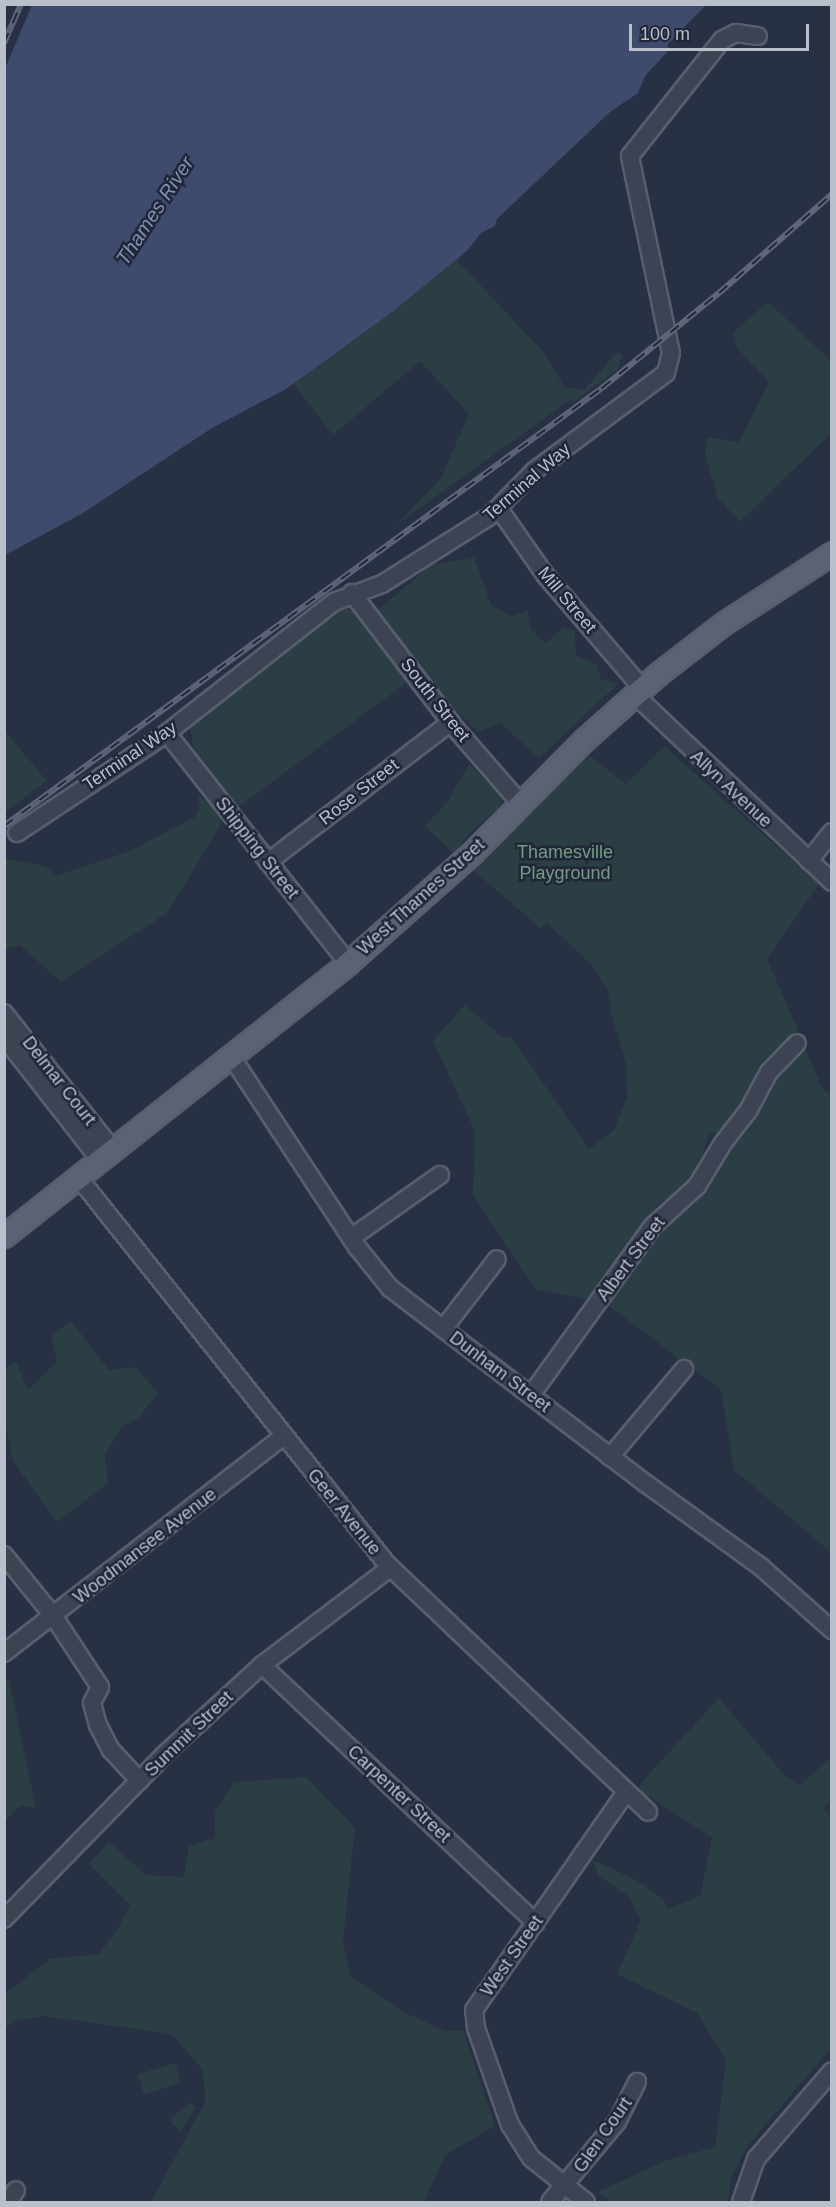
<!DOCTYPE html>
<html>
<head>
<meta charset="utf-8">
<style>
	body { margin:0 }
	#map { position:relative; width:836px; height:2207px; overflow:hidden; background:#283043; font-family:Helvetica,sans-serif }
	div>[style] { position:absolute }
	.green>* { inset:0; background:#2a3e44; transform-origin:0 0 }
	.water>* { inset:0; background:#3f4b6c }
	.roads { filter:drop-shadow(2px 0 #585e6d) drop-shadow(-2px 0 #585e6d) drop-shadow(0 2px #585e6d) drop-shadow(0 -2px #585e6d) }
	.minor>* { height:16px; margin:-8px; padding:0 8px; transform-origin:8px; border-radius:8px; background:#3d4353 }
	.major>* { height:21px; margin:-10.5px; padding:0 10.5px; transform-origin:10.5px; border-radius:10.5px; background:#5b6273 }
	.rail>* { height:6px; margin-top:-3px; transform-origin:0; background:repeating-linear-gradient(90deg,#212738 0 11px,#5f667a 0 22px); box-sizing:border-box; border-block:2px solid #5f667a }
	span { translate:-50% -50%; white-space:nowrap; text-align:center; line-height:1.15; -webkit-text-stroke:5px #212738; paint-order:stroke }
	.street-label { font-size:18px; color:#babfcc }
	.park-label { font-size:18px; color:#729d82 }
	.water-label { font-size:20px; color:#8290b2; font-style:italic }
	.frame { position:absolute; inset:0; border:6px solid #babfcc; pointer-events:none }
	.scale { position:absolute; left:629px; top:24px; width:180px; height:27px; box-sizing:border-box; border:3px solid #babfcc; border-top:0; padding-left:8px; font-size:18px; line-height:21px; white-space:nowrap; color:#babfcc; -webkit-text-stroke:4px #212738; paint-order:stroke }
</style>
</head>
<body>
<div id="map">
	<div class="green">
		<div style="clip-path:polygon(456px 259px,545px 354px,565px 388px,585px 389px,617px 352px,622px 355px,618px 369px,574px 402px,571px 399px,395px 526px,441px 478px,469px 414px,420px 361px,333px 435px,293px 383px,391px 313px)"></div>
		<div style="clip-path:polygon(768px 302px,831px 361px,831px 433px,740px 522px,718px 498px,705px 456px,707px 437px,739px 442px,769px 382px,737px 348px,733px 332px)"></div>
		<div style="clip-path:polygon(474px 557px,491px 605px,512px 616px,528px 611px,530px 629px,546px 643px,564px 627px,575px 631px,576px 656px,596px 664px,601px 679px,618px 684px,539px 758px,500px 723px,478px 732px,448px 703px,378px 610px,431px 565px)"></div>
		<div style="clip-path:polygon(348px 609px,356px 612px,409px 681px,237px 808px,194px 749px,190px 729px,333px 611px)"></div>
		<div style="clip-path:polygon(5px 731px,47px 781px,5px 812px,4px 812px)"></div>
		<div style="clip-path:polygon(664px 746px,819px 884px,767px 959px,798px 1030px,760px 1064px,743px 1101px,720px 1132px,710px 1133px,692px 1183px,657px 1205px,595px 1301px,535px 1289px,473px 1195px,475px 1131px,433px 1041px,465px 1005px,502px 1037px,512px 1038px,589px 1149px,614px 1130px,627px 1097px,626px 1063px,611px 1013px,608px 991px,592px 965px,547px 923px,540px 928px,472px 869px,589px 755px,626px 784px)"></div>
		<div style="clip-path:polygon(469px 764px,503px 798px,499px 808px,470px 832px,454px 854px,425px 826px,448px 801px)"></div>
		<div style="clip-path:polygon(197px 794px,225px 818px,167px 913px,61px 982px,20px 945px,5px 949px,4px 859px,46px 866px,56px 876px,132px 850px,195px 817px,200px 807px)"></div>
		<div style="clip-path:polygon(804px 1045px,822px 1088px,831px 1095px,831px 1552px,734px 1470px,721px 1390px,605px 1303px,664px 1222px,749px 1129px,773px 1081px)"></div>
		<div style="clip-path:polygon(71px 1321px,109px 1370px,136px 1367px,158px 1393px,138px 1418px,122px 1427px,105px 1454px,108px 1483px,57px 1522px,13px 1461px,5px 1418px,5px 1370px,16px 1361px,28px 1390px,57px 1361px,51px 1336px)"></div>
		<div style="clip-path:polygon(9px 1680px,36px 1808px,20px 1806px,5px 1821px,4px 1681px)"></div>
		<div style="clip-path:polygon(719px 1698px,785px 1776px,800px 1785px,831px 1757px,831px 1801px,823px 1808px,832px 1817px,831px 2048px,745px 2149px,731px 2179px,728px 2202px,610px 2202px,598px 2192px,665px 2161px,715px 2147px,726px 2060px,697px 2013px,617px 1974px,641px 1920px,629px 1897px,598px 1875px,593px 1860px,638px 1881px,664px 1900px,668px 1909px,700px 1896px,712px 1837px,641px 1792px,639px 1785px)"></div>
		<div style="clip-path:polygon(306px 1777px,355px 1828px,343px 1942px,351px 1977px,406px 2013px,445px 2031px,463px 2030px,495px 2126px,445px 2155px,424px 2202px,151px 2202px,205px 2102px,203px 2070px,172px 2034px,43px 2016px,18px 2020px,5px 2028px,5px 1994px,50px 1959px,99px 1954px,117px 1930px,130px 1905px,89px 1864px,109px 1842px,146px 1875px,184px 1877px,189px 1846px,215px 1838px,215px 1812px,234px 1782px)"></div>
		<div style="left:175px;top:2063px;width:21px;height:39px;rotate:73deg"></div>
		<div style="clip-path:polygon(190px 2102px,196px 2108px,180px 2131px,169px 2120px)"></div>
	</div>
	<div class="water">
		<div style="clip-path:polygon(32px 5px,32px 4px,706px 5px,668px 44px,668px 51px,645px 76px,638px 93px,610px 112px,497px 219px,495px 226px,481px 233px,468px 250px,391px 313px,286px 389px,212px 428px,83px 513px,5px 555px,4px 71px)"></div>
	</div>
	<div class="roads">
		<div class="minor">
			<div style="left:499px;top:509px;width:82px;rotate:55deg"></div>
			<div style="left:546px;top:576px;width:146px;rotate:49.4deg"></div>
			<div style="left:352px;top:593px;width:170px;rotate:52.7deg"></div>
			<div style="left:455px;top:728px;width:101px;rotate:49deg"></div>
			<div style="left:634px;top:694px;width:273px;rotate:43.5deg"></div>
			<div style="left:167px;top:733px;width:293px;rotate:51.8deg"></div>
			<div style="left:17px;top:833px;width:175px;rotate:-33.6deg"></div>
			<div style="left:163px;top:736px;width:217px;rotate:-38.1deg"></div>
			<div style="left:334px;top:602px;width:51px;rotate:-20.6deg"></div>
			<div style="left:382px;top:584px;width:128px;rotate:-32.2deg"></div>
			<div style="left:490px;top:516px;width:63px;rotate:-45.6deg"></div>
			<div style="left:534px;top:471px;width:164px;rotate:-36.6deg"></div>
			<div style="left:666px;top:373px;width:21px;rotate:-76deg"></div>
			<div style="left:671px;top:353px;width:201px;rotate:-101.8deg"></div>
			<div style="left:630px;top:156px;width:148px;rotate:-51.6deg"></div>
			<div style="left:722px;top:40px;width:16px;rotate:-27deg"></div>
			<div style="left:736px;top:33px;width:22px;rotate:8deg"></div>
			<div style="left:809px;top:861px;width:37px;rotate:-52deg"></div>
			<div style="left:268px;top:862px;width:230px;rotate:-37.4deg"></div>
			<div style="left:4px;top:1013px;width:175px;rotate:51.5deg"></div>
			<div style="left:4px;top:1037px;width:156px;rotate:52deg"></div>
			<div style="left:231px;top:1056px;width:229px;rotate:56.6deg"></div>
			<div style="left:357px;top:1247px;width:53px;rotate:51.2deg"></div>
			<div style="left:390px;top:1288px;width:321px;rotate:37.4deg"></div>
			<div style="left:645px;top:1483px;width:143px;rotate:35.9deg"></div>
			<div style="left:761px;top:1567px;width:95px;rotate:41.6deg"></div>
			<div style="left:78px;top:1177px;width:498px;rotate:51.4deg"></div>
			<div style="left:389px;top:1566px;width:357px;rotate:43.5deg"></div>
			<div style="left:351px;top:1238px;width:109px;rotate:-35.3deg"></div>
			<div style="left:443px;top:1329px;width:88px;rotate:-52.4deg"></div>
			<div style="left:531px;top:1395px;width:208px;rotate:-54.2deg"></div>
			<div style="left:653px;top:1226px;width:59px;rotate:-42.3deg"></div>
			<div style="left:697px;top:1186px;width:50px;rotate:-58.8deg"></div>
			<div style="left:723px;top:1143px;width:41px;rotate:-52deg"></div>
			<div style="left:748px;top:1111px;width:44px;rotate:-61.7deg"></div>
			<div style="left:769px;top:1072px;width:40px;rotate:-46deg"></div>
			<div style="left:610px;top:1457px;width:115px;rotate:-49.9deg"></div>
			<div style="left:4px;top:1555px;width:80px;rotate:51.1deg"></div>
			<div style="left:54px;top:1617px;width:84px;rotate:56.7deg"></div>
			<div style="left:100px;top:1687px;width:18px;rotate:117deg"></div>
			<div style="left:92px;top:1703px;width:23px;rotate:75deg"></div>
			<div style="left:98px;top:1725px;width:28px;rotate:63deg"></div>
			<div style="left:111px;top:1750px;width:42px;rotate:46.9deg"></div>
			<div style="left:4px;top:1653px;width:354px;rotate:-37.8deg"></div>
			<div style="left:262px;top:1665px;width:376px;rotate:43.3deg"></div>
			<div style="left:4px;top:1919px;width:229px;rotate:-45.7deg"></div>
			<div style="left:164px;top:1755px;width:133px;rotate:-42.6deg"></div>
			<div style="left:262px;top:1665px;width:161px;rotate:-37.2deg"></div>
			<div style="left:8px;top:2202px;width:14px;rotate:-56deg"></div>
			<div style="left:550px;top:2202px;width:104px;rotate:-50.1deg"></div>
			<div style="left:617px;top:2122px;width:45px;rotate:-63.4deg"></div>
			<div style="left:586px;top:2202px;width:70px;rotate:-141.3deg"></div>
			<div style="left:531px;top:2158px;width:39px;rotate:-122deg"></div>
			<div style="left:510px;top:2125px;width:103px;rotate:-109.3deg"></div>
			<div style="left:476px;top:2028px;width:18px;rotate:-96deg"></div>
			<div style="left:474px;top:2010px;width:266px;rotate:-55.1deg"></div>
			<div style="left:741px;top:2202px;width:46px;rotate:-70.8deg"></div>
			<div style="left:756px;top:2159px;width:116px;rotate:-49.2deg"></div>
		</div>
		<div class="major">
			<div style="left:4px;top:1236px;width:439px;rotate:-38.4deg"></div>
			<div style="left:348px;top:963px;width:166px;rotate:-41.6deg"></div>
			<div style="left:472px;top:853px;width:161px;rotate:-45.3deg"></div>
			<div style="left:585px;top:739px;width:98px;rotate:-41.7deg"></div>
			<div style="left:658px;top:674px;width:83px;rotate:-37.7deg"></div>
			<div style="left:724px;top:623px;width:129px;rotate:-32.9deg"></div>
		</div>
	</div>
	<div class="rail">
		<div style="left:4px;top:43px;width:43px;rotate:-66.4deg"></div>
		<div style="left:4px;top:826px;width:741px;rotate:-36.22deg"></div>
		<div style="left:602px;top:388px;width:151px;rotate:-39.1deg"></div>
		<div style="left:719px;top:293px;width:150px;rotate:-41.2deg"></div>
	</div>
	<div class="street-label">
		<span style="left:527px;top:482px;rotate:-41deg">Terminal Way</span>
		<span style="left:567px;top:600px;rotate:50deg">Mill Street</span>
		<span style="left:435px;top:700px;rotate:52deg">South Street</span>
		<span style="left:130px;top:756px;rotate:-34deg">Terminal Way</span>
		<span style="left:731px;top:789px;rotate:43deg">Allyn Avenue</span>
		<span style="left:359px;top:792px;rotate:-38deg">Rose Street</span>
		<span style="left:257px;top:848px;rotate:52deg">Shipping Street</span>
		<span style="left:421px;top:897px;rotate:-42deg">West Thames Street</span>
		<span style="left:59px;top:1081px;rotate:52deg">Delmar Court</span>
		<span style="left:631px;top:1259px;rotate:-53deg">Albert Street</span>
		<span style="left:500px;top:1372px;rotate:37deg">Dunham Street</span>
		<span style="left:344px;top:1512px;rotate:51deg">Geer Avenue</span>
		<span style="left:145px;top:1546px;rotate:-38deg">Woodmansee Avenue</span>
		<span style="left:189px;top:1734px;rotate:-44deg">Summit Street</span>
		<span style="left:399px;top:1794px;rotate:43deg">Carpenter Street</span>
		<span style="left:512px;top:1956px;rotate:-55deg">West Street</span>
		<span style="left:603px;top:2135px;rotate:-55deg">Glen Court</span>
	</div>
	<div class="park-label">
		<span style="left:565px;top:863px">Thamesville<br>Playground</span>
	</div>
	<div class="water-label">
		<span style="left:155px;top:211px;rotate:-57deg">Thames River</span>
	</div>
	<div class="frame"></div>
	<div class="scale">100 m</div>
</div>
</body>
</html>
